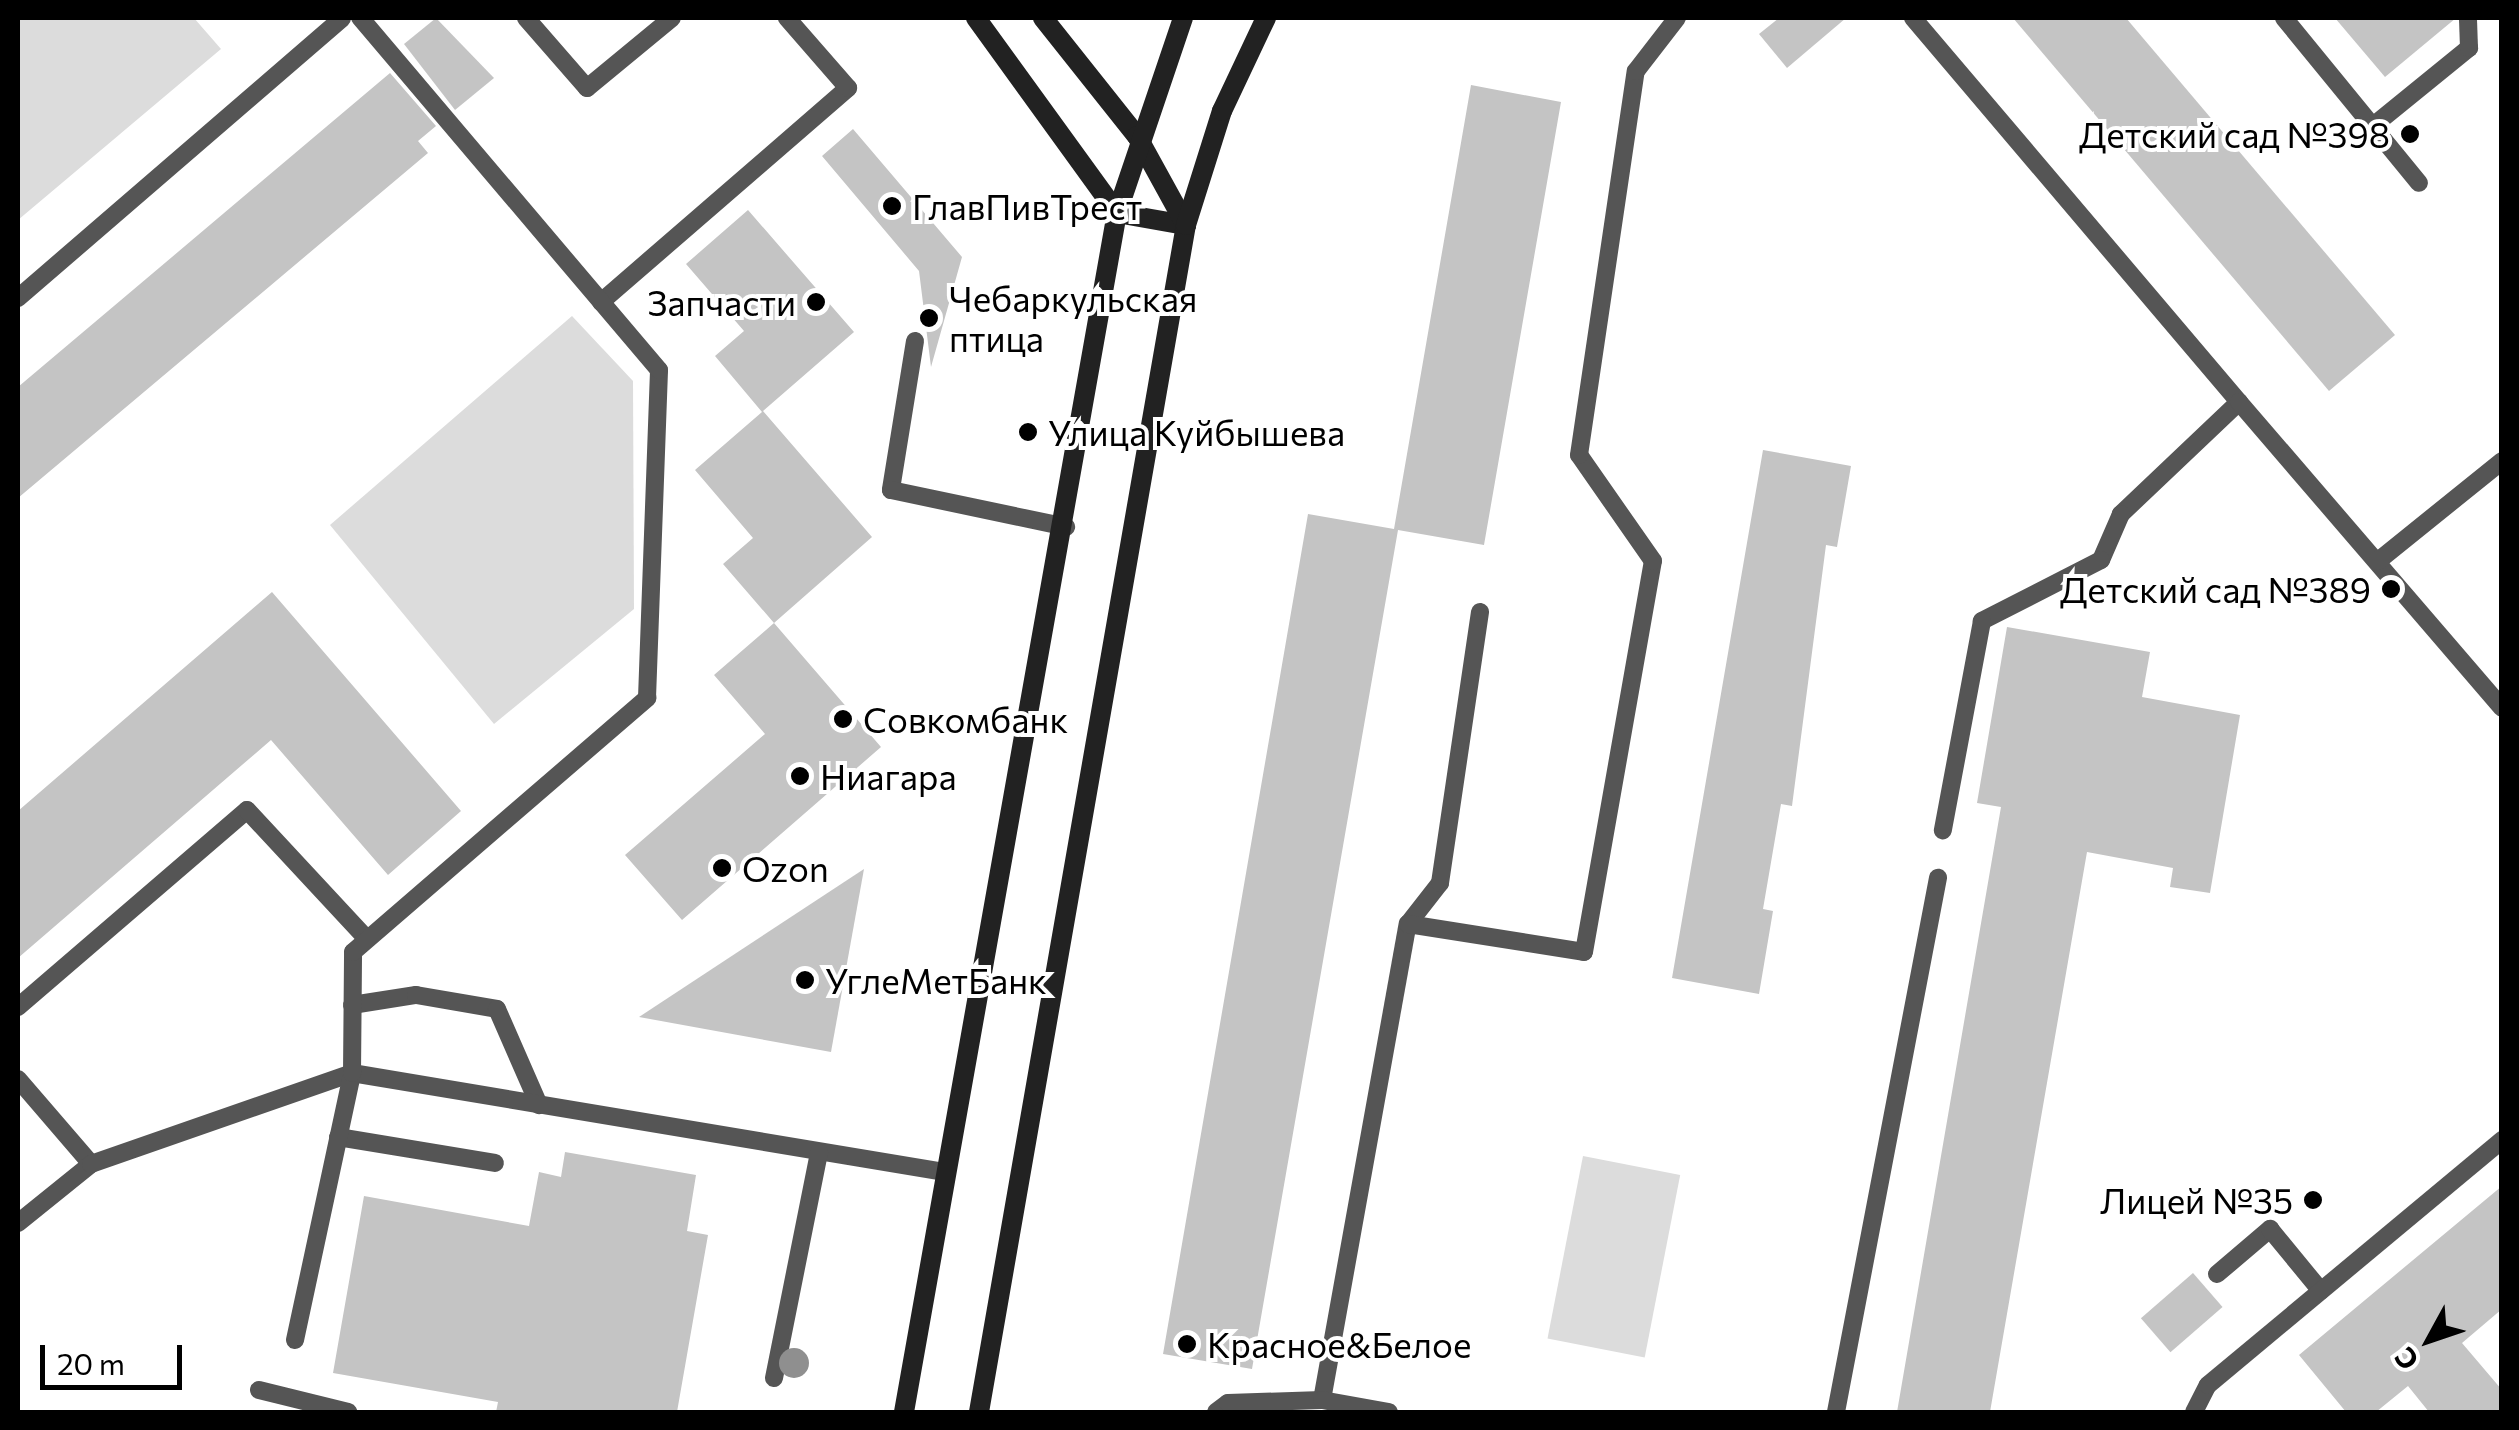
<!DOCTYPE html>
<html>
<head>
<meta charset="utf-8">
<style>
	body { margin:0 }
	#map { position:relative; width:2519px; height:1430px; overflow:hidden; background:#fff; font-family:Commissioner,sans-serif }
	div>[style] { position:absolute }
	.green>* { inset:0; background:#dcdcdc; transform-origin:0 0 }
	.building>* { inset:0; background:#c4c4c4; transform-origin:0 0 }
	.service>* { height:18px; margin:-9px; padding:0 9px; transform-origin:9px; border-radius:9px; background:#555 }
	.secondary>* { height:20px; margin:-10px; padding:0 10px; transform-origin:10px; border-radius:10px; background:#222 }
	.trees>* { width:30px; height:30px; margin:-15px; border-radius:50%; background:#8f8f8f }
	.dots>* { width:28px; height:28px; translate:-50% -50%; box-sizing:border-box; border:5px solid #fff; border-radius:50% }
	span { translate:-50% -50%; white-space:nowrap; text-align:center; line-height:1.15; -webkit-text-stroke:8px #fff; paint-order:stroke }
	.poi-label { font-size:35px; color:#000 }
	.right { translate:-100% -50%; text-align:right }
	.left { translate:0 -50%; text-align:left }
	.frame { position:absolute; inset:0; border:20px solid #000; pointer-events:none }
	.north { position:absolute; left:2379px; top:1290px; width:100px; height:100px; -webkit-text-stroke:8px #fff; paint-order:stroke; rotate:230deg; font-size:28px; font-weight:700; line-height:40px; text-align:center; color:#000 }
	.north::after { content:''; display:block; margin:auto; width:35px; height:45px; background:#000; clip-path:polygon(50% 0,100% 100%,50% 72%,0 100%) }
	.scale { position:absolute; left:40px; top:1345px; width:142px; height:45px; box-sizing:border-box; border:5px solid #000; border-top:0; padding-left:12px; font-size:30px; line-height:35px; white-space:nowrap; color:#000; -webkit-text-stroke:8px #fff; paint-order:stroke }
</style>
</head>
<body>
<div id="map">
	<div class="green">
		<div style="clip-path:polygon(18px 18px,194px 18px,221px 49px,18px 220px)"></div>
		<div style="clip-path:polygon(572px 316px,633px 381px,634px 609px,494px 724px,330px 525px)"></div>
		<div style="left:1583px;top:1156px;width:99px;height:186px;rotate:11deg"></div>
	</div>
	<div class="building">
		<div style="clip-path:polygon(436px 18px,494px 78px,455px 110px,404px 44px)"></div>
		<div style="clip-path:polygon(1779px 18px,1846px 18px,1787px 68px,1759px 34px)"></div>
		<div style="clip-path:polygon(2013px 18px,2126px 18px,2395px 335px,2329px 391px)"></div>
		<div style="clip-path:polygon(2335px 18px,2456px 18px,2385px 77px)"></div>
		<div style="clip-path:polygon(390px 73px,436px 126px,418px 141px,428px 153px,18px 498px,18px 387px)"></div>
		<div style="clip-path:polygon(1471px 85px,1561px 102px,1484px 545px,1398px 530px,1252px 1369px,1163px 1354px,1308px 514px,1394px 529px)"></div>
		<div style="clip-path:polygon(853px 129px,962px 257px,931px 367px,919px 271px,822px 156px)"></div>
		<div style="clip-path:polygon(748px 210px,854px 332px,763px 411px,872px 537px,774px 623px,723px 564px,753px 538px,695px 470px,762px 412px,715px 356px,744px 331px,686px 264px)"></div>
		<div style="clip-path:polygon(1763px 450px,1851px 466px,1837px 547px,1826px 545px,1792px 806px,1781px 804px,1763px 909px,1773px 911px,1759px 994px,1672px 978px)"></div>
		<div style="clip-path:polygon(272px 592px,461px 811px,388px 875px,271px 740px,18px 958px,18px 811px)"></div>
		<div style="clip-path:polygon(774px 623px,881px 747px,682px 920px,625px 855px,765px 734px,714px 675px)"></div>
		<div style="clip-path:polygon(2007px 627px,2150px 652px,2142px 697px,2240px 715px,2210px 893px,2170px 887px,2173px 868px,2087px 852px,1990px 1412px,1897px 1412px,2001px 807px,1977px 803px)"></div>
		<div style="clip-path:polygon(864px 869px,831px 1052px,639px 1017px)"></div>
		<div style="clip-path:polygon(565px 1152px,696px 1175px,687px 1231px,708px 1235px,677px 1412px,496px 1412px,498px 1402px,333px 1373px,364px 1196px,529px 1226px,539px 1172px,561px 1177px)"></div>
		<div style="clip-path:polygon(2502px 1186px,2502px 1309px,2462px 1343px,2502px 1390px,2502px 1412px,2429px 1412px,2408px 1386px,2376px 1412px,2346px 1412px,2299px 1355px)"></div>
		<div style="left:2193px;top:1273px;width:45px;height:69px;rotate:49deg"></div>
	</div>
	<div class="service">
		<div style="left:526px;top:18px;width:93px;rotate:48.9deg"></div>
		<div style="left:587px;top:88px;width:110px;rotate:-39.5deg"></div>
		<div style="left:1913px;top:18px;width:504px;rotate:49.67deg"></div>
		<div style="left:2239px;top:402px;width:163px;rotate:136.5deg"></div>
		<div style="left:2121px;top:514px;width:50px;rotate:113.5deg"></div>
		<div style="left:2101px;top:560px;width:134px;rotate:152.9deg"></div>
		<div style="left:1982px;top:621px;width:213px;rotate:100.6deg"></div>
		<div style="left:2284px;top:18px;width:213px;rotate:50.7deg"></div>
		<div style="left:2373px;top:126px;width:124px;rotate:-39.1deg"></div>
		<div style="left:2469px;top:48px;width:30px;rotate:-92deg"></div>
		<div style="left:18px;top:298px;width:428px;rotate:-40.8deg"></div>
		<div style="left:601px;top:302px;width:327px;rotate:-40.9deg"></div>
		<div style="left:848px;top:88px;width:93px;rotate:-131.1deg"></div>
		<div style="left:915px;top:341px;width:151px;rotate:99.2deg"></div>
		<div style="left:891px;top:490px;width:179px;rotate:11.9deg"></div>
		<div style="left:2239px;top:402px;width:403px;rotate:49.3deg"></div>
		<div style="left:2378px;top:561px;width:159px;rotate:-38.9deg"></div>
		<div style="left:1408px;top:924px;width:52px;rotate:-52deg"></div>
		<div style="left:1440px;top:883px;width:274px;rotate:-81.6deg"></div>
		<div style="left:352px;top:1005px;width:65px;rotate:-8.9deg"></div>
		<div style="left:416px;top:995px;width:82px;rotate:9.8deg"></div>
		<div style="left:497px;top:1009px;width:105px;rotate:66.4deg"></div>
		<div style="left:18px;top:1007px;width:302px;rotate:-40.7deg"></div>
		<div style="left:247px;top:810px;width:176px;rotate:47.1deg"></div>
		<div style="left:18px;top:1079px;width:112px;rotate:49.3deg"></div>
		<div style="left:338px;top:1137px;width:159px;rotate:9.4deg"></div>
		<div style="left:18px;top:1223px;width:94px;rotate:-38.9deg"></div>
		<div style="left:91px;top:1164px;width:276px;rotate:-19.2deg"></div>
		<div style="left:352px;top:1073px;width:600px;rotate:9.49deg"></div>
		<div style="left:2217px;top:1274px;width:70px;rotate:-40.3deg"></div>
		<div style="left:2270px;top:1229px;width:80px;rotate:50.6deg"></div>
		<div style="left:295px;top:1340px;width:273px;rotate:-77.9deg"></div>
		<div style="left:352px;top:1073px;width:121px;rotate:-89.5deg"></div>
		<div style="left:353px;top:952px;width:389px;rotate:-40.8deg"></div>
		<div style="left:647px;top:698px;width:328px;rotate:-87.9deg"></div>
		<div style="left:659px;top:370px;width:462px;rotate:-130.3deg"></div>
		<div style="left:774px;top:1378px;width:230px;rotate:-78.7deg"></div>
		<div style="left:259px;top:1390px;width:92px;rotate:13.9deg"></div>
		<div style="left:1322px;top:1400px;width:484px;rotate:-79.8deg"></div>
		<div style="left:1408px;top:924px;width:178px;rotate:9deg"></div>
		<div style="left:1584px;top:952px;width:397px;rotate:-80deg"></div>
		<div style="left:1653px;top:561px;width:129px;rotate:-124.9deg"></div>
		<div style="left:1579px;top:455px;width:388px;rotate:-81.6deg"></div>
		<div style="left:1636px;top:71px;width:67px;rotate:-52.3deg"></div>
		<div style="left:1216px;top:1412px;width:15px;rotate:-37deg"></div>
		<div style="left:1228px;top:1403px;width:94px;rotate:-1.8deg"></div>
		<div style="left:1322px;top:1400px;width:68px;rotate:10.2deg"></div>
		<div style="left:1836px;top:1412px;width:544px;rotate:-79.19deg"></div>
		<div style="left:2194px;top:1412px;width:30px;rotate:-63deg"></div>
		<div style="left:2208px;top:1385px;width:383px;rotate:-39.8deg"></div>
	</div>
	<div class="secondary">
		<div style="left:976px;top:18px;width:241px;rotate:54.1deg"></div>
		<div style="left:1117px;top:213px;width:70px;rotate:9.9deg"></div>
		<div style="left:1043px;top:18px;width:151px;rotate:51.5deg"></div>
		<div style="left:1137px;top:136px;width:102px;rotate:61.2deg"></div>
		<div style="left:904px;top:1412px;width:1218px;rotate:-79.93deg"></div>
		<div style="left:1117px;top:213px;width:206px;rotate:-71.3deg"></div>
		<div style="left:979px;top:1412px;width:1205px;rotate:-80.11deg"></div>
		<div style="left:1186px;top:225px;width:120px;rotate:-72.5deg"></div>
		<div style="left:1222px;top:111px;width:103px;rotate:-64.7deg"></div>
	</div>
	<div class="trees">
		<div style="left:794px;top:1363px"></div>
	</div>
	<div class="dots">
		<div style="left:2410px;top:134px;background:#000"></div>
		<div style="left:892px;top:206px;background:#000"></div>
		<div style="left:816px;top:302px;background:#000"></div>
		<div style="left:929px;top:318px;background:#000"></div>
		<div style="left:1028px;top:432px;background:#000"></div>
		<div style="left:2391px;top:589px;background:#000"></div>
		<div style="left:843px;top:719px;background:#000"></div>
		<div style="left:800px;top:776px;background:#000"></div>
		<div style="left:722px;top:868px;background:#000"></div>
		<div style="left:805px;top:980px;background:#000"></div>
		<div style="left:2313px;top:1200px;background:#000"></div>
		<div style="left:1187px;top:1344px;background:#000"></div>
	</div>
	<div class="poi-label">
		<span class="right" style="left:2390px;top:134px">Детский сад №398</span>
		<span class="left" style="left:912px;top:206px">ГлавПивТрест</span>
		<span class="left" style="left:949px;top:318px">Чебаркульская<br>птица</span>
		<span class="right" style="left:796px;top:302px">Запчасти</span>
		<span class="left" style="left:1048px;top:432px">Улица Куйбышева</span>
		<span class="right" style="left:2371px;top:589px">Детский сад №389</span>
		<span class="left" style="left:863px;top:719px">Совкомбанк</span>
		<span class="left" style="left:820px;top:776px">Ниагара</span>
		<span class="left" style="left:742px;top:868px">Ozon</span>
		<span class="left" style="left:825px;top:980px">УглеМетБанк</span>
		<span class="right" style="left:2293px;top:1200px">Лицей №35</span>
		<span class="left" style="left:1207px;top:1344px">Красное&amp;Белое</span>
	</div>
	<div class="frame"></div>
	<div class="north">С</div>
	<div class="scale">20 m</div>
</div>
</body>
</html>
